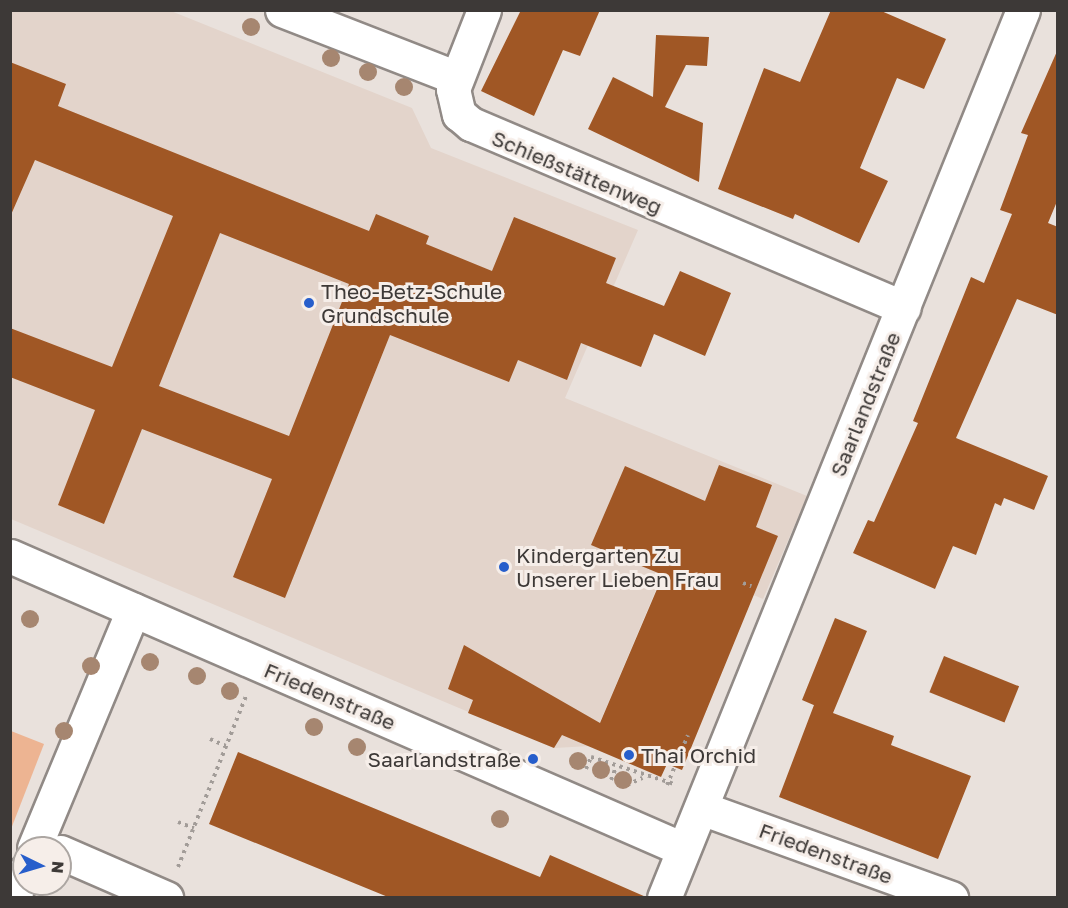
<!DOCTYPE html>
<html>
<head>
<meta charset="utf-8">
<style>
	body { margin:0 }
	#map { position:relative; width:1068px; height:908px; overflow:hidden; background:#e9e1dc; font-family:"Golos Text",sans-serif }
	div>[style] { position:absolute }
	.built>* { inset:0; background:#e3d4cb }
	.green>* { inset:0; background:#edb492 }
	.building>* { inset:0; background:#a05725; transform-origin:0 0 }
	.path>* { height:4px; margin-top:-2px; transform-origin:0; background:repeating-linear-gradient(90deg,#a29c98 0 3px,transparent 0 7.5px) }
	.roads { filter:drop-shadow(2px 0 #918a86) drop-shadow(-2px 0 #918a86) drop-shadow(0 2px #918a86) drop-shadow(0 -2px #918a86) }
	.minor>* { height:33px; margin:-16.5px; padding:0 16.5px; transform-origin:16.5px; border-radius:16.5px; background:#fff }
	.trees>* { width:18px; height:18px; margin:-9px; border-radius:50%; background:#a68670 }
	.dots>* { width:16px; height:16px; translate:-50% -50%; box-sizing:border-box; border:3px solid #f6eee9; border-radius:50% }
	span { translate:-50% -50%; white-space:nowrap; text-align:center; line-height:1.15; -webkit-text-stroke:6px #f6eee9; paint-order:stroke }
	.street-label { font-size:21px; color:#3d3937 }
	.poi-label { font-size:21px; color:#3d3937 }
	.left { translate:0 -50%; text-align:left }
	.right { translate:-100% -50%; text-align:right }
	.frame { position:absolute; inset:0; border:12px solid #3d3937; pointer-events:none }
	.north { position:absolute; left:12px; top:836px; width:60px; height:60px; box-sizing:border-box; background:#f6eee9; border:2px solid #aca6a2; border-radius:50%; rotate:95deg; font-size:16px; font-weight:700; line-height:24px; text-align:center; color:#3d3937 }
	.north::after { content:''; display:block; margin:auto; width:21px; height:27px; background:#275ecb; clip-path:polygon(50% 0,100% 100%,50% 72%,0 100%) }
</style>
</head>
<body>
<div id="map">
	<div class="built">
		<div style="clip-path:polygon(10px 11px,171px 11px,412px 108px,431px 148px,638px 230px,565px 398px,807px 496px,763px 599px,669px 559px,590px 746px,554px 748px,11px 519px)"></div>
	</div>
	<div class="green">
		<div style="clip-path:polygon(11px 731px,44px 744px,11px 829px)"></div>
	</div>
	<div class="building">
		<div style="clip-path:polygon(521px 10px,600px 10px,580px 56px,563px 50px,534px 116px,481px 91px)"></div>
		<div style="clip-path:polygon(831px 10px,879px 10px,946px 39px,924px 89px,897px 78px,860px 168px,888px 181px,859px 243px,795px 214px,793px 219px,718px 189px,764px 68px,800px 82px)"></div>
		<div style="clip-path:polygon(656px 35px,709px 37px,707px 66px,686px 65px,665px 107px,703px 123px,699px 182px,588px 129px,613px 77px,653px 97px)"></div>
		<div style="clip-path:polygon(1058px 49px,1058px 199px,1048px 223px,1058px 227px,1058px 315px,1017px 299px,956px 438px,1048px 476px,1034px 510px,1004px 498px,1001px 506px,995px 503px,976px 555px,953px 546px,935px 589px,853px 553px,868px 520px,874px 522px,918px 423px,913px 421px,971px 277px,984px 283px,1012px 214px,1000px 210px,1028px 135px,1021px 133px)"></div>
		<div style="clip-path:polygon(evenodd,10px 62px,66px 84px,58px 106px,369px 231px,376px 214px,429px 236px,426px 244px,492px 271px,514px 217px,616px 258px,606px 283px,664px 306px,680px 271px,731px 293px,705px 356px,654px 334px,641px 367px,581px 343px,567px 380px,518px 360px,509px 382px,390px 335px,285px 598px,233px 577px,272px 479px,142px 429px,104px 524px,58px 505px,95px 410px,10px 377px,10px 328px,112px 367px,173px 216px,35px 160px,10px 217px,10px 62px,220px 233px,349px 284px,289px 436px,159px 386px,220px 233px)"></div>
		<div style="clip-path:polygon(719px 465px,772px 485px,756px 527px,778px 536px,682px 770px,667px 764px,661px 777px,562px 735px,554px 748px,468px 713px,473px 700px,448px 689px,464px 645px,600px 723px,663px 575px,591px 545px,625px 466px,705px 501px)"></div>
		<div style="clip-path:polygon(835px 618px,867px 631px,833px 713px,894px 736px,891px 745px,971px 776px,938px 859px,779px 797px,814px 705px,823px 709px,802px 700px)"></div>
		<div style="left:944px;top:656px;width:81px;height:39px;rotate:22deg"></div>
		<div style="clip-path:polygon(238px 752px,540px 877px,550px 855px,646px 897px,388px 897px,209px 824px)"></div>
	</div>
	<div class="path">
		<div style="left:743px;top:583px;width:9px;rotate:21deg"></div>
		<div style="left:210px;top:739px;width:17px;rotate:24deg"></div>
		<div style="left:586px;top:769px;width:13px;rotate:-67deg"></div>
		<div style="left:591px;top:757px;width:87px;rotate:18deg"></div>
		<div style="left:611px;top:780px;width:14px;rotate:-69deg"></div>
		<div style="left:627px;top:785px;width:17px;rotate:-25deg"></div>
		<div style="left:667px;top:785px;width:54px;rotate:-67.2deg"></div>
		<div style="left:178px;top:822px;width:17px;rotate:21deg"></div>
		<div style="left:178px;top:867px;width:184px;rotate:-68.3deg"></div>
	</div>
	<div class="roads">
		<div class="minor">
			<div style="left:282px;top:10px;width:186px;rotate:21.2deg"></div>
			<div style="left:484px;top:10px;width:85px;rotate:111.4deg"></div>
			<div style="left:453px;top:89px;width:26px;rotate:77deg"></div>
			<div style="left:459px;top:114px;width:16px;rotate:40deg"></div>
			<div style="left:471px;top:124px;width:470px;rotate:23deg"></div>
			<div style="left:10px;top:556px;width:734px;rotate:23.53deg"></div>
			<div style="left:701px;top:808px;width:266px;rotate:19.8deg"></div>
			<div style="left:34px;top:848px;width:258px;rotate:-67.4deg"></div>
			<div style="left:60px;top:852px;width:116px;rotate:23.5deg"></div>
			<div style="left:13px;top:898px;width:28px;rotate:-67deg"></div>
			<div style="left:664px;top:898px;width:958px;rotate:-67.99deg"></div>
		</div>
	</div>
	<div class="trees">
		<div style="left:251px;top:27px"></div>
		<div style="left:331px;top:58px"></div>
		<div style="left:368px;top:72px"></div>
		<div style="left:404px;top:87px"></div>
		<div style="left:30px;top:619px"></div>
		<div style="left:150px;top:662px"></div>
		<div style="left:91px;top:666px"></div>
		<div style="left:197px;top:676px"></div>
		<div style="left:230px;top:691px"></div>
		<div style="left:314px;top:727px"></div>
		<div style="left:64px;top:731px"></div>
		<div style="left:357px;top:747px"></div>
		<div style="left:578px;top:761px"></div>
		<div style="left:601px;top:770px"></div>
		<div style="left:623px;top:780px"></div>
		<div style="left:500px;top:819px"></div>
	</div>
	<div class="dots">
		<div style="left:309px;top:303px;background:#275ecb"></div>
		<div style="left:504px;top:567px;background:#275ecb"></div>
		<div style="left:629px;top:755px;background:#275ecb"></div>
		<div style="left:533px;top:759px;background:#275ecb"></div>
	</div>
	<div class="street-label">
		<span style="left:577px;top:172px;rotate:23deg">Schießstättenweg</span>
		<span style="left:865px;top:404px;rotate:-68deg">Saarlandstraße</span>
		<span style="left:330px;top:696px;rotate:23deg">Friedenstraße</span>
		<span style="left:826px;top:853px;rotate:20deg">Friedenstraße</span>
	</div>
	<div class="poi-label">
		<span class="left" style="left:321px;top:303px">Theo-Betz-Schule<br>Grundschule</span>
		<span class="left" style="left:516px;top:567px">Kindergarten Zu<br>Unserer Lieben Frau</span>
		<span class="left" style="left:641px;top:755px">Thai Orchid</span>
		<span class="right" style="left:521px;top:759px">Saarlandstraße</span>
	</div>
	<div class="frame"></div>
	<div class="north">N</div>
</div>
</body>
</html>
